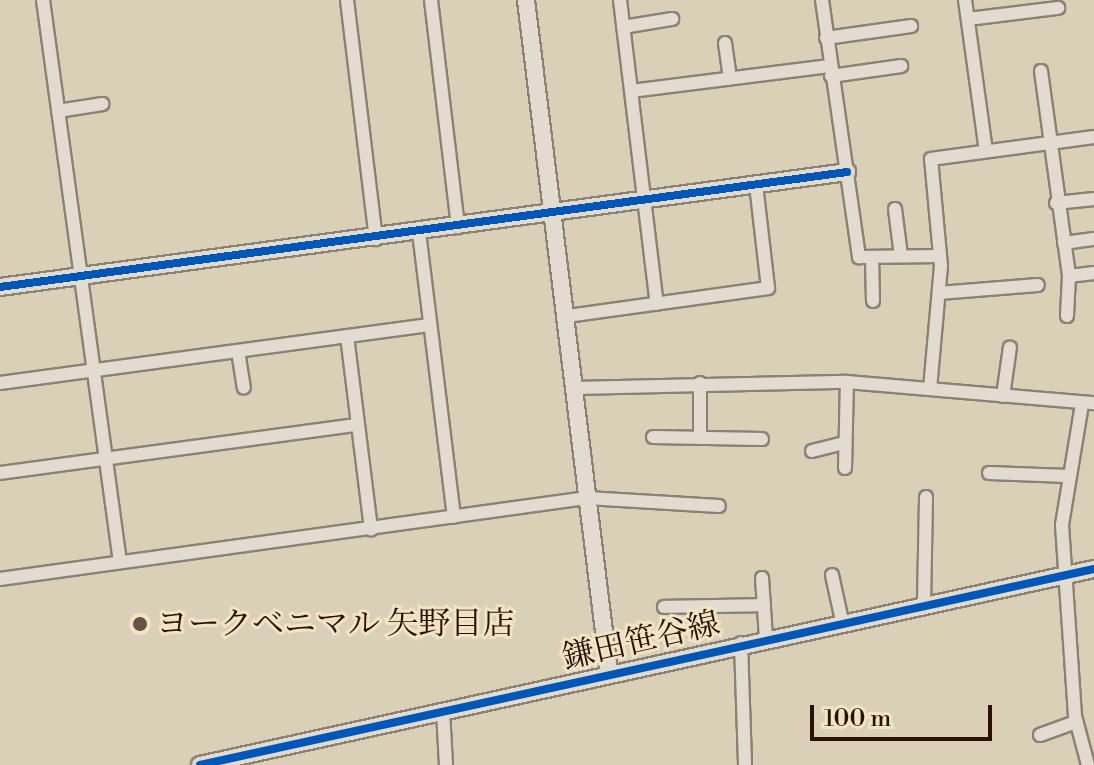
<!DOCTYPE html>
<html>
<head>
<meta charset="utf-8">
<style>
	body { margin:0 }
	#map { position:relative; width:1094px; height:765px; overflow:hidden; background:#dacfb7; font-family:"Libre Bodoni","Noto Serif JP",serif }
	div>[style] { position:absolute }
	.roads { filter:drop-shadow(2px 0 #8b8273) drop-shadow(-2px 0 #8b8273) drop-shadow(0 2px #8b8273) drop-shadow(0 -2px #8b8273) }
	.minor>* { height:12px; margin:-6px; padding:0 6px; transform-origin:6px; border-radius:6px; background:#e2dcd0 }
	.tertiary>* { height:16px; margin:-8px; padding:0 8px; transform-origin:8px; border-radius:8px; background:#e2dcd0 }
	.cycleway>* { height:8px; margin:-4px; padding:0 4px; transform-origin:4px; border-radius:4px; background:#0057b8 }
	.dots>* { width:22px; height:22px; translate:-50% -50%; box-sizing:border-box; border:4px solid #f1e4c6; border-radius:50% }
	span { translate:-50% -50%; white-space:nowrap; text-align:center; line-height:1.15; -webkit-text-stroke:6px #f1e4c6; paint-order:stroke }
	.poi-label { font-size:32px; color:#291204 }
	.left { translate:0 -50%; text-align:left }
	.street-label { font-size:32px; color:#291204 }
	.scale { position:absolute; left:810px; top:705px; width:182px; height:36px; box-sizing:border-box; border:4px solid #291204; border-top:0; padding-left:10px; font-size:24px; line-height:28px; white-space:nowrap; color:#291204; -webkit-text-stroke:6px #f1e4c6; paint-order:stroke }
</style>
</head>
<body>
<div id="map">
	<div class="roads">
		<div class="minor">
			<div style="left:43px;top:0;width:567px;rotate:82.2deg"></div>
			<div style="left:347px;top:0;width:241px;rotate:83.1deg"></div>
			<div style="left:431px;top:0;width:229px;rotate:83.2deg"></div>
			<div style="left:620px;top:0;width:306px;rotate:83.1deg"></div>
			<div style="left:822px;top:0;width:260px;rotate:81.8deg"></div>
			<div style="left:859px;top:257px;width:81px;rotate:-0.7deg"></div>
			<div style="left:965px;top:0;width:152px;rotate:82.1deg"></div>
			<div style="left:968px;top:19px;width:91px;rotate:-7deg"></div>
			<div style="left:623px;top:27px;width:50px;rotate:-9.3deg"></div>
			<div style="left:826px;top:38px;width:86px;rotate:-8deg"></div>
			<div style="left:725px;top:43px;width:36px;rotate:82deg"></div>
			<div style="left:1041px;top:71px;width:207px;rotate:82.2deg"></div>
			<div style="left:1069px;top:276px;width:40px;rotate:92.9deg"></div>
			<div style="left:831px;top:76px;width:71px;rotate:-8.1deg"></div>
			<div style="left:631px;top:91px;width:200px;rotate:-7.2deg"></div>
			<div style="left:58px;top:111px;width:45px;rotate:-9deg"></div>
			<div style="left:1056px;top:203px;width:38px;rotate:-6deg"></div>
			<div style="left:895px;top:209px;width:47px;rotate:82.7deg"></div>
			<div style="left:419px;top:232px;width:287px;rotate:83deg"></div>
			<div style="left:1064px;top:243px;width:30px;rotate:-8deg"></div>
			<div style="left:872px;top:257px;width:44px;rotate:88.7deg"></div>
			<div style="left:1069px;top:276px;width:25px;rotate:-7deg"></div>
			<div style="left:939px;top:293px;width:99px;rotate:-4.6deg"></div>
			<div style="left:567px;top:316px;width:203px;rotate:-7.9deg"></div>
			<div style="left:768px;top:288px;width:104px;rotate:-96.6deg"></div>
			<div style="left:347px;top:336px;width:195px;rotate:82.9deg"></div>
			<div style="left:238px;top:351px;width:37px;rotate:81deg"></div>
			<div style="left:0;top:383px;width:433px;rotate:-7.7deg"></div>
			<div style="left:700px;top:383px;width:55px;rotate:90deg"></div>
			<div style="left:575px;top:388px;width:272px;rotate:-1.3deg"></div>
			<div style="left:847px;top:382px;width:248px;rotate:4.9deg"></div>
			<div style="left:930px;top:389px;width:123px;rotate:-84.9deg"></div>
			<div style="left:941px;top:266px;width:107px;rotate:-95.3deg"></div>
			<div style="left:931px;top:159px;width:164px;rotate:-7.7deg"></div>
			<div style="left:1003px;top:396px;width:49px;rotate:-81.9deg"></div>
			<div style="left:1082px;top:404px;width:123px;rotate:99.4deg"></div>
			<div style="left:1062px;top:525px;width:191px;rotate:86.1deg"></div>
			<div style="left:1075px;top:716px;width:51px;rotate:75.1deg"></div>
			<div style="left:653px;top:437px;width:109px;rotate:1.1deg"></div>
			<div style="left:812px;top:451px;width:29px;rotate:-14deg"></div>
			<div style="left:845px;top:468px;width:86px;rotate:-88.7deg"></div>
			<div style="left:0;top:473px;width:359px;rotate:-7.7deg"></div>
			<div style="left:989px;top:473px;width:79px;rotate:2.2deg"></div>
			<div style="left:832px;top:575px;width:47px;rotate:77.7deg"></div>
			<div style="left:762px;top:578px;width:60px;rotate:86.2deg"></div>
			<div style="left:0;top:579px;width:593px;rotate:-7.86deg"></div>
			<div style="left:587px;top:498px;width:132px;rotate:3.5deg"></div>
			<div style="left:924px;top:603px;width:106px;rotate:-88.9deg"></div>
			<div style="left:664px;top:607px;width:100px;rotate:-1.1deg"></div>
			<div style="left:741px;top:643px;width:122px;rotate:88.1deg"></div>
			<div style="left:443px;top:711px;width:54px;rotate:86.8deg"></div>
			<div style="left:1040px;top:735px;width:38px;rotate:-20deg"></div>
		</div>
		<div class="tertiary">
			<div style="left:526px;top:0;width:677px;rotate:82.96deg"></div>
			<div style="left:0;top:287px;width:855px;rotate:-7.73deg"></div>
			<div style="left:200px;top:765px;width:915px;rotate:-12.37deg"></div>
		</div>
	</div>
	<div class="cycleway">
		<div style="left:0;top:287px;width:855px;rotate:-7.73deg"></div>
		<div style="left:200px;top:765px;width:915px;rotate:-12.37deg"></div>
	</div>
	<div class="dots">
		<div style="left:140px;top:624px;background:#675443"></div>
	</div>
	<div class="poi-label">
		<span class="left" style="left:156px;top:624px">ヨークベニマル 矢野目店</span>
	</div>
	<div class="street-label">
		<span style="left:641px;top:641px;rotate:-13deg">鎌田笹谷線</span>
	</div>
	<div class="scale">100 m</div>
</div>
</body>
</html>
